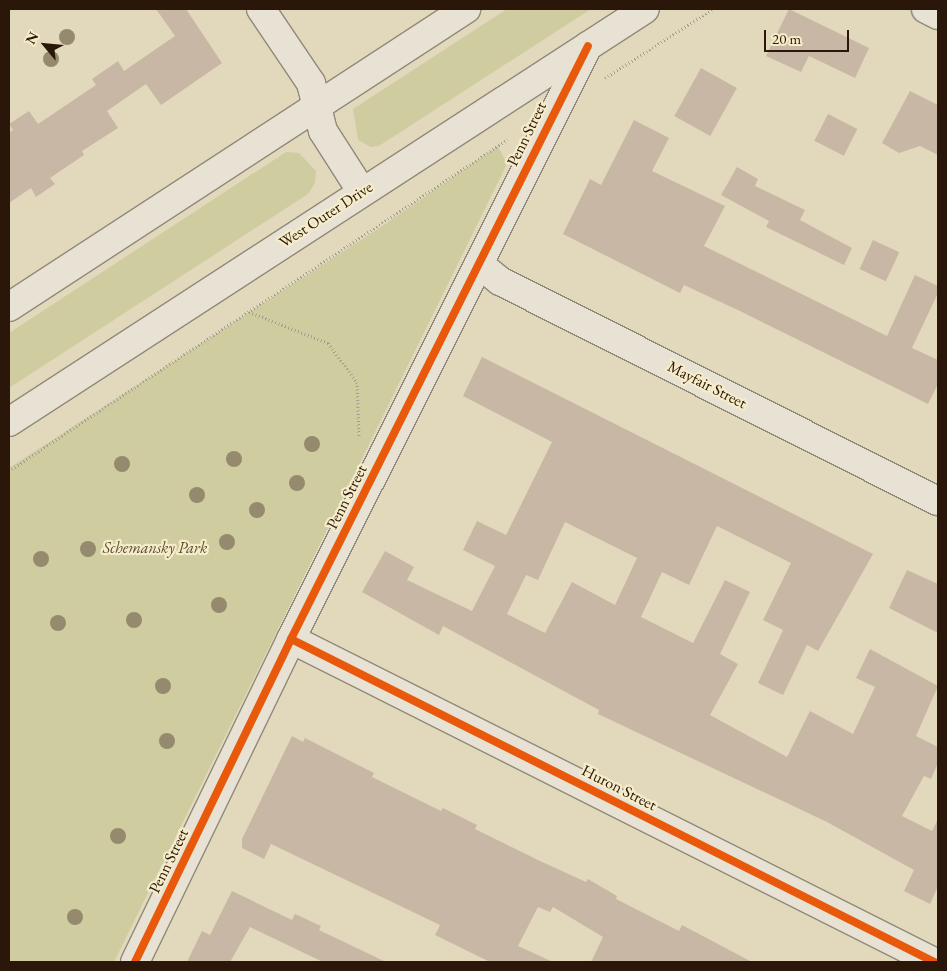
<!DOCTYPE html>
<html>
<head>
<meta charset="utf-8">
<style>
	body { margin:0 }
	#map { position:relative; width:947px; height:971px; overflow:hidden; background:#e2d9bd; font-family:"EB Garamond",serif }
	div>[style] { position:absolute }
	.green>* { inset:0; background:#cfcc9f }
	.building>* { inset:0; background:#c8b7a4; transform-origin:0 0 }
	.path>* { height:3px; margin-top:-1.5px; transform-origin:0; background:repeating-linear-gradient(90deg,#a29e92 0 1px,transparent 0 3.5px) }
	.roads { filter:drop-shadow(1px 0 #918978) drop-shadow(-1px 0 #918978) drop-shadow(0 1px #918978) drop-shadow(0 -1px #918978) }
	.street>* { height:28px; margin:-14px; padding:0 14px; transform-origin:14px; border-radius:14px; background:#e7e2d4 }
	.secondary>* { height:28px; margin:-14px; padding:0 14px; transform-origin:14px; border-radius:14px; background:#e7e2d4 }
	.cycleway>* { height:8px; margin:-4px; padding:0 4px; transform-origin:4px; border-radius:4px; background:#e8590c }
	.trees>* { width:16px; height:16px; margin:-8px; border-radius:50%; background:#968a6e }
	span { translate:-50% -50%; white-space:nowrap; text-align:center; line-height:1.15; -webkit-text-stroke:4.5px #f6ecca; paint-order:stroke }
	.street-label { font-size:16px; color:#2a1709 }
	.park-label { font-size:16px; color:#574a2e; font-style:italic }
	.frame { position:absolute; inset:0; border:10px solid #2a1709; pointer-events:none }
	.north { position:absolute; left:20px; top:20px; width:50px; height:50px; -webkit-text-stroke:4px #f6ecca; paint-order:stroke; rotate:298deg; font-size:14px; font-weight:700; line-height:20px; text-align:center; color:#2a1709 }
	.north::after { content:''; display:block; margin:auto; width:18px; height:22px; background:#2a1709; clip-path:polygon(50% 0,100% 100%,50% 72%,0 100%) }
	.scale { position:absolute; left:764px; top:30px; width:85px; height:22px; box-sizing:border-box; border:2px solid #2a1709; border-top:0; padding-left:6px; font-size:15px; line-height:18px; white-space:nowrap; color:#2a1709; -webkit-text-stroke:4px #f6ecca; paint-order:stroke }
</style>
</head>
<body>
<div id="map">
	<div class="green">
		<div style="clip-path:polygon(507px 9px,591px 9px,379px 146px,371px 147px,358px 140px,353px 109px)"></div>
		<div style="clip-path:polygon(498px 146px,507px 164px,114px 962px,9px 962px,9px 468px,381px 227px)"></div>
		<div style="clip-path:polygon(286px 152px,299px 153px,316px 171px,315px 183px,308px 194px,9px 388px,9px 333px)"></div>
	</div>
	<div class="building">
		<div style="clip-path:polygon(156px 9px,186px 9px,222px 63px,161px 105px,146px 84px,107px 111px,118px 128px,82px 151px,84px 155px,50px 178px,55px 184px,36px 197px,31px 188px,9px 203px,9px 133px,13px 130px,9px 124px,29px 111px,38px 124px,96px 85px,92px 79px,118px 61px,124px 71px,175px 36px)"></div>
		<div style="clip-path:polygon(789px 9px,869px 48px,855px 78px,809px 56px,801px 72px,766px 56px)"></div>
		<div style="left:701px;top:68px;width:41px;height:55px;rotate:29deg"></div>
		<div style="clip-path:polygon(910px 91px,938px 105px,938px 155px,920px 146px,899px 153px,882px 143px)"></div>
		<div style="left:828px;top:114px;width:33px;height:30px;rotate:27deg"></div>
		<div style="clip-path:polygon(634px 120px,669px 138px,652px 171px,725px 206px,704px 246px,887px 336px,915px 275px,938px 286px,938px 293px,912px 348px,938px 360px,938px 384px,928px 404px,742px 312px,684px 285px,680px 293px,563px 234px,590px 179px,601px 185px)"></div>
		<div style="clip-path:polygon(737px 167px,758px 179px,755px 186px,805px 210px,800px 220px,852px 248px,844px 265px,766px 227px,769px 221px,721px 195px)"></div>
		<div style="left:873px;top:240px;width:29px;height:32px;rotate:25deg"></div>
		<div style="clip-path:polygon(evenodd,482px 357px,873px 554px,818px 651px,807px 645px,783px 695px,758px 683px,783px 630px,763px 620px,791px 563px,717px 526px,689px 585px,662px 572px,641px 617px,693px 643px,725px 580px,750px 592px,720px 654px,738px 664px,710px 715px,787px 757px,810px 711px,853px 734px,875px 687px,856px 678px,870px 649px,938px 686px,916px 736px,938px 747px,938px 763px,931px 779px,924px 776px,902px 816px,932px 831px,938px 819px,938px 886px,930px 904px,904px 891px,914px 870px,827px 822px,598px 714px,599px 710px,443px 626px,439px 635px,362px 592px,385px 551px,414px 567px,407px 580px,472px 611px,495px 566px,463px 550px,477px 521px,506px 535px,552px 442px,463px 396px,482px 357px,565px 522px,637px 558px,615px 605px,572px 582px,545px 633px,507px 614px,526px 575px,538px 580px,565px 522px)"></div>
		<div style="clip-path:polygon(907px 570px,938px 584px,938px 633px,889px 608px)"></div>
		<div style="clip-path:polygon(292px 736px,303px 742px,305px 738px,374px 773px,372px 777px,441px 811px,443px 808px,477px 825px,475px 829px,540px 861px,586px 882px,588px 879px,617px 896px,616px 899px,679px 931px,682px 925px,752px 962px,591px 962px,603px 937px,553px 907px,550px 912px,538px 907px,518px 946px,553px 962px,490px 962px,435px 935px,440px 925px,271px 844px,264px 859px,242px 848px,242px 839px)"></div>
		<div style="clip-path:polygon(232px 891px,292px 920px,295px 914px,321px 926px,319px 930px,386px 962px,323px 962px,250px 927px,230px 962px,187px 962px,202px 931px,210px 935px)"></div>
	</div>
	<div class="path">
		<div style="left:605px;top:78px;width:128px;rotate:-32.6deg"></div>
		<div style="left:249px;top:312px;width:85px;rotate:21.4deg"></div>
		<div style="left:328px;top:343px;width:49px;rotate:53.4deg"></div>
		<div style="left:357px;top:382px;width:55px;rotate:87.9deg"></div>
		<div style="left:9px;top:471px;width:599px;rotate:-33.64deg"></div>
	</div>
	<div class="roads">
		<div class="street">
			<div style="left:261px;top:9px;width:89px;rotate:56deg"></div>
			<div style="left:311px;top:83px;width:49px;rotate:76deg"></div>
			<div style="left:323px;top:131px;width:72px;rotate:57.4deg"></div>
			<div style="left:926px;top:9px;width:13px;rotate:27deg"></div>
			<div style="left:479px;top:264px;width:27px;rotate:39deg"></div>
			<div style="left:500px;top:281px;width:490px;rotate:26.7deg"></div>
			<div style="left:291px;top:639px;width:720px;rotate:26.67deg"></div>
			<div style="left:135px;top:962px;width:359px;rotate:-64.2deg"></div>
			<div style="left:291px;top:639px;width:663px;rotate:-63.4deg"></div>
		</div>
		<div class="secondary">
			<div style="left:9px;top:307px;width:546px;rotate:-33.11deg"></div>
			<div style="left:9px;top:422px;width:758px;rotate:-33deg"></div>
		</div>
	</div>
	<div class="cycleway">
		<div style="left:291px;top:639px;width:720px;rotate:26.67deg"></div>
		<div style="left:135px;top:962px;width:359px;rotate:-64.2deg"></div>
		<div style="left:291px;top:639px;width:663px;rotate:-63.4deg"></div>
	</div>
	<div class="trees">
		<div style="left:67px;top:37px"></div>
		<div style="left:51px;top:59px"></div>
		<div style="left:312px;top:444px"></div>
		<div style="left:234px;top:459px"></div>
		<div style="left:122px;top:464px"></div>
		<div style="left:297px;top:483px"></div>
		<div style="left:197px;top:495px"></div>
		<div style="left:257px;top:510px"></div>
		<div style="left:227px;top:542px"></div>
		<div style="left:88px;top:549px"></div>
		<div style="left:41px;top:559px"></div>
		<div style="left:219px;top:605px"></div>
		<div style="left:134px;top:620px"></div>
		<div style="left:58px;top:623px"></div>
		<div style="left:163px;top:686px"></div>
		<div style="left:167px;top:741px"></div>
		<div style="left:118px;top:836px"></div>
		<div style="left:75px;top:917px"></div>
	</div>
	<div class="street-label">
		<span style="left:527px;top:134px;rotate:-64deg">Penn Street</span>
		<span style="left:326px;top:215px;rotate:-33deg">West Outer Drive</span>
		<span style="left:707px;top:385px;rotate:27deg">Mayfair Street</span>
		<span style="left:347px;top:497px;rotate:-63deg">Penn Street</span>
		<span style="left:619px;top:788px;rotate:27deg">Huron Street</span>
		<span style="left:169px;top:861px;rotate:-64deg">Penn Street</span>
	</div>
	<div class="park-label">
		<span style="left:155px;top:548px">Schemansky Park</span>
	</div>
	<div class="frame"></div>
	<div class="north">N</div>
	<div class="scale">20 m</div>
</div>
</body>
</html>
